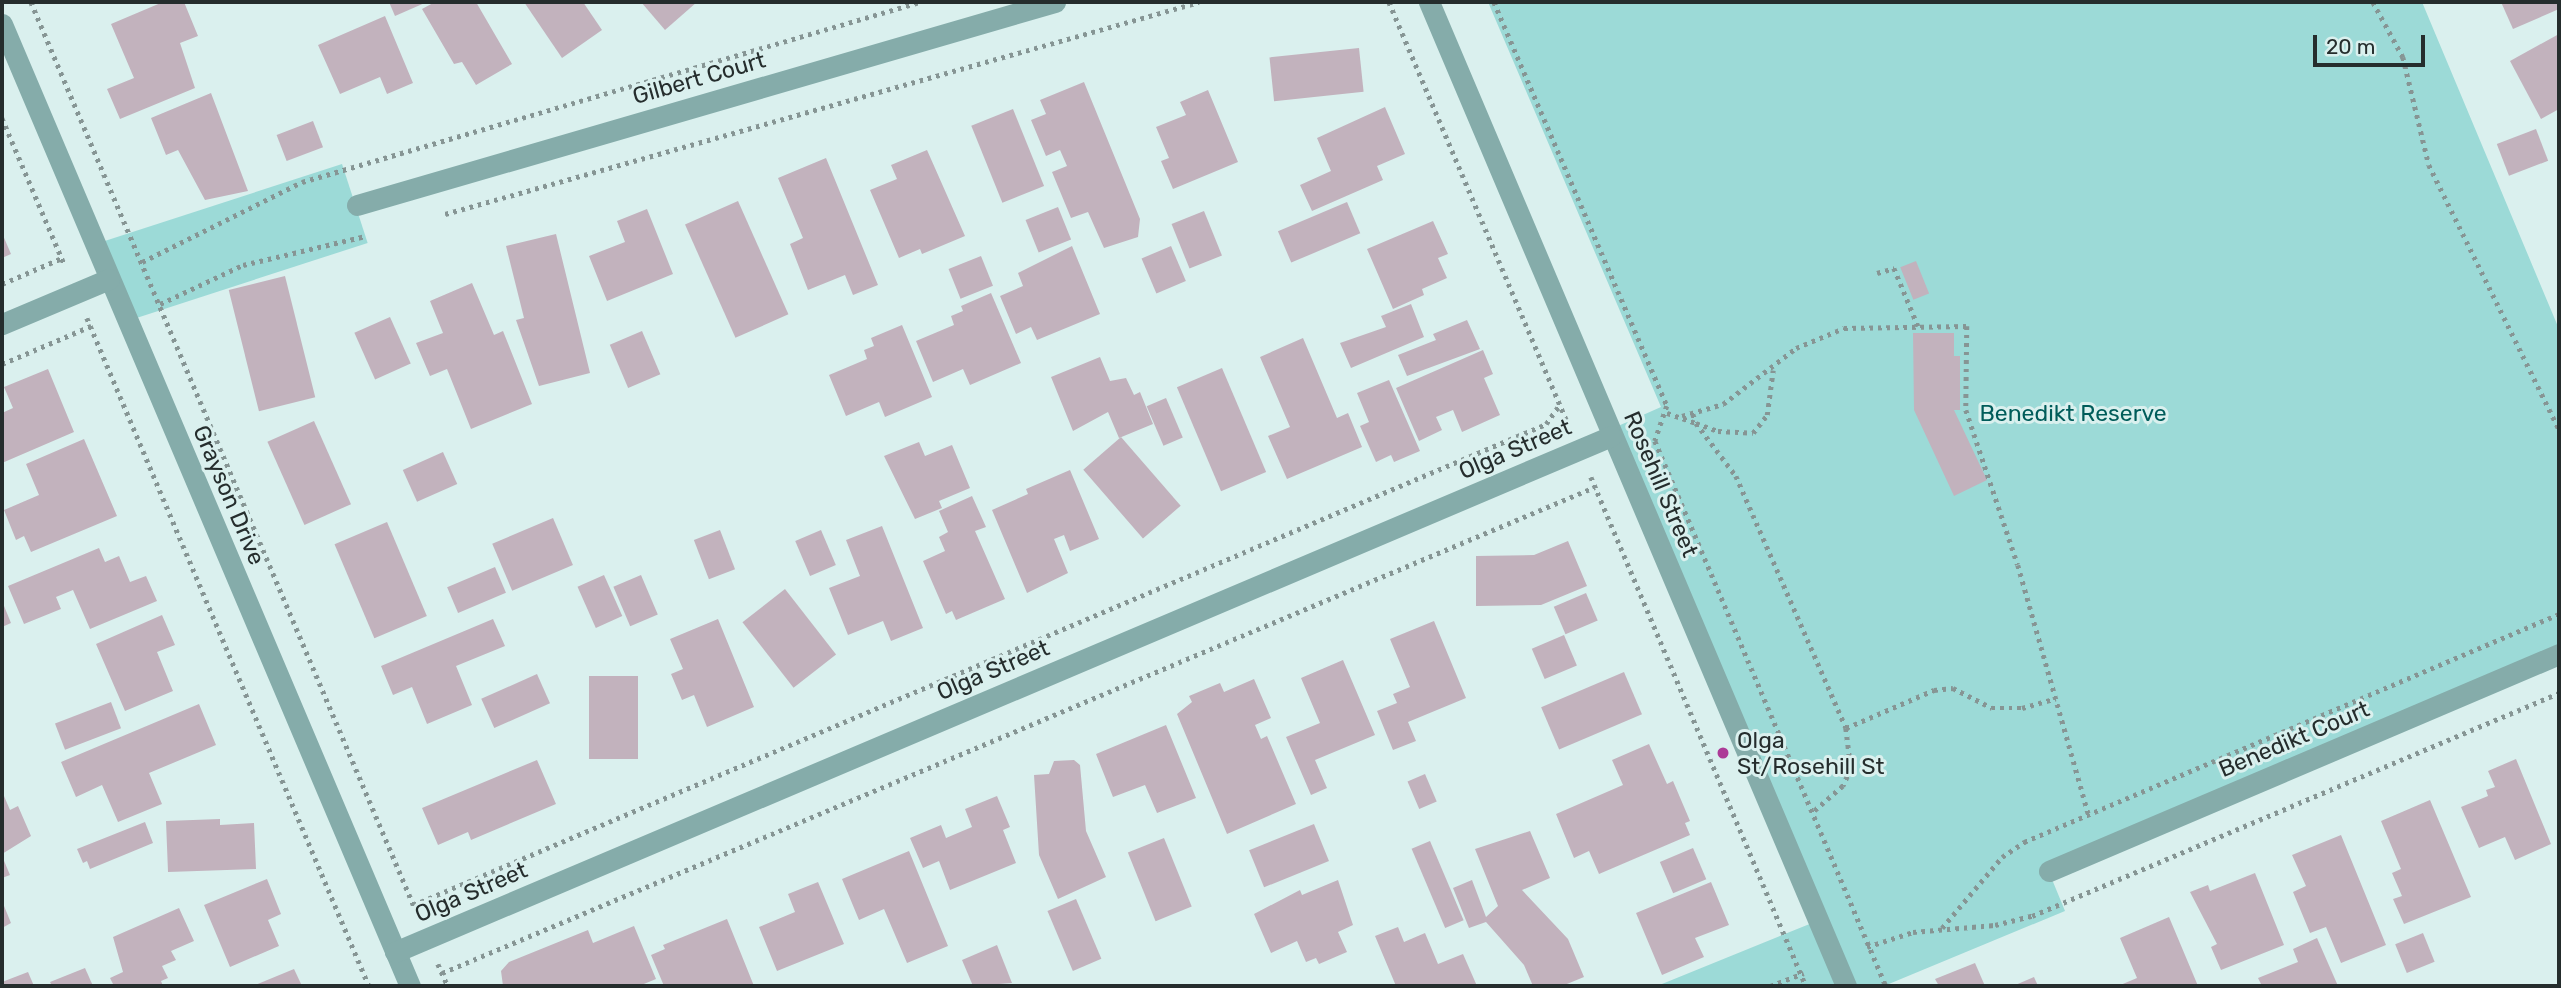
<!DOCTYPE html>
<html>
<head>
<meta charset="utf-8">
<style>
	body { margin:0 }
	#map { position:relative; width:2561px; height:988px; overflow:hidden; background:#daf0ee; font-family:Rubik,sans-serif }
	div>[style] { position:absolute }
	.green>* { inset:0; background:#9cdad7; transform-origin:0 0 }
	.building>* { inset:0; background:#c2b2bd; transform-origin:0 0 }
	.path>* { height:4.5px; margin-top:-2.25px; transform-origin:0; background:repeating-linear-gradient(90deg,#869594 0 3.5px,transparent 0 8.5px) }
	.street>* { height:21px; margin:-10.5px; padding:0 10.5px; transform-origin:10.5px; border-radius:10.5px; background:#85acaa }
	.dots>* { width:19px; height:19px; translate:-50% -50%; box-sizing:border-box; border:4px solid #daf0ee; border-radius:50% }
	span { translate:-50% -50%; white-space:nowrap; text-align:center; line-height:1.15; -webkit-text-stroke:6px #daf0ee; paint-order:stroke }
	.street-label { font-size:23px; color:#252d2d }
	.park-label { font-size:23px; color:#005c5a }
	.poi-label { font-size:23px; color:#252d2d }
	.left { translate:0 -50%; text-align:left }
	.frame { position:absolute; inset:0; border:4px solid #252d2d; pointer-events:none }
	.scale { position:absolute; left:2313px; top:35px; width:112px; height:32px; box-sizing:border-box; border:4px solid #252d2d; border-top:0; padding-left:9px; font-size:21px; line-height:24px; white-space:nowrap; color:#252d2d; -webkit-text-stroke:5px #daf0ee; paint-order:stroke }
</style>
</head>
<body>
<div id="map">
	<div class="green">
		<div style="clip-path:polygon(1488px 2px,2422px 2px,2559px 329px,2559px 654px,2049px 872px,2065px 911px,1884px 986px,1657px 986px,1817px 921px,1609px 430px,1661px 407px)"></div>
		<div style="left:342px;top:164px;width:83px;height:260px;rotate:72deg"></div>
	</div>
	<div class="building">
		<div style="clip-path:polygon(163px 2px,184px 2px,198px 36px,180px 43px,195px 88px,120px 119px,107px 89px,134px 78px,111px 24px)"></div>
		<div style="clip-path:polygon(389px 2px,427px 2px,395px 16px)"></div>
		<div style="clip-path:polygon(435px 2px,476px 2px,512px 64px,476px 85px,462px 62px,454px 64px,422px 9px)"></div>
		<div style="clip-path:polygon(524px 2px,583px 2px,602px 30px,562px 58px)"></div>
		<div style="clip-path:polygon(641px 2px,697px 2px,665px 30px)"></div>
		<div style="clip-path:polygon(2501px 2px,2559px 2px,2559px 9px,2513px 29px)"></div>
		<div style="clip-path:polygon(385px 16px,413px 83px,387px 94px,380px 77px,340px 94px,318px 45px)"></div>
		<div style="clip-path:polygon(2559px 34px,2559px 109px,2541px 119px,2510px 61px)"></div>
		<div style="left:1359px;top:48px;width:44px;height:90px;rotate:84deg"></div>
		<div style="clip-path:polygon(1084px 82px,1140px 219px,1138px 237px,1104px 248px,1088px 212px,1071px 218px,1052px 172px,1067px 166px,1060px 150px,1046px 156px,1031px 120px,1046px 114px,1040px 100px)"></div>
		<div style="clip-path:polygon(1208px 90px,1238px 162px,1173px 189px,1161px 161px,1169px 158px,1156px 127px,1186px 115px,1180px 102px)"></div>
		<div style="clip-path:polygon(211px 93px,248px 191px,205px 200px,178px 150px,166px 155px,151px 118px)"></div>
		<div style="clip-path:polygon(1385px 107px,1405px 154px,1377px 166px,1383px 180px,1312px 211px,1300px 185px,1331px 171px,1317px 138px)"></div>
		<div style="left:1013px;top:109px;width:83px;height:45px;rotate:68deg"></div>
		<div style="left:313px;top:121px;width:28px;height:39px;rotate:69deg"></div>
		<div style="left:2536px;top:129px;width:34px;height:42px;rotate:69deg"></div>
		<div style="clip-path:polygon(927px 150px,965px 236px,922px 254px,920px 249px,899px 258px,870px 190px,897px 179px,891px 165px)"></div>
		<div style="clip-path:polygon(826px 158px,878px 285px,853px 295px,845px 275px,808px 290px,790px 244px,803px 238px,778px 178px)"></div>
		<div style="left:738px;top:201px;width:124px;height:58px;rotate:66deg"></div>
		<div style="left:1347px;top:202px;width:34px;height:75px;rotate:67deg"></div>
		<div style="left:1058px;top:207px;width:35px;height:35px;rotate:68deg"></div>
		<div style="clip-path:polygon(647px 209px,673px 274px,607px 301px,589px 256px,625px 242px,617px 221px)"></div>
		<div style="left:1204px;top:211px;width:48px;height:35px;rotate:68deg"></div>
		<div style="clip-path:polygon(1433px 221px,1448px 254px,1438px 258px,1447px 278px,1422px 289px,1424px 295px,1393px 309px,1367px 249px)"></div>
		<div style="clip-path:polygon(2px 233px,11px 254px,2px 258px)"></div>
		<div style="clip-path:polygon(556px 234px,590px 373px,539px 386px,516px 320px,524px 318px,506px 246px)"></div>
		<div style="clip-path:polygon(1072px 246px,1100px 314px,1037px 340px,1031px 327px,1016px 334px,1000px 296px,1023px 286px,1018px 273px)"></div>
		<div style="left:1171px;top:246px;width:38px;height:32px;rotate:67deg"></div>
		<div style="left:981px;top:256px;width:32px;height:35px;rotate:68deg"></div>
		<div style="left:1916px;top:261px;width:35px;height:17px;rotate:68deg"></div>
		<div style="left:285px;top:276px;width:125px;height:58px;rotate:76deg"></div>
		<div style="clip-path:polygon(472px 283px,494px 335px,503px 331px,532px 404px,471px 429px,447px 369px,430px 376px,416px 343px,443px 333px,430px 301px)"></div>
		<div style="clip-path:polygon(991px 293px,1021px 363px,970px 385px,963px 369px,933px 382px,916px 341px,954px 325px,951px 316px,963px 311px,961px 306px)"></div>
		<div style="clip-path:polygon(1411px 304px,1424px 337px,1351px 368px,1340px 343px,1386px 327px,1381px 316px)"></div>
		<div style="left:390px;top:317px;width:51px;height:39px;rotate:66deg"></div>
		<div style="clip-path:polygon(1467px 320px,1480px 349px,1407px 376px,1398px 355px,1436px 340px,1433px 334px)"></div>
		<div style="clip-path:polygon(902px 325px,932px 397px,885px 417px,879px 402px,846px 416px,829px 375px,867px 359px,864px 350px,874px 346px,871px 338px)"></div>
		<div style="left:642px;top:331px;width:47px;height:35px;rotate:67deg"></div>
		<div style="clip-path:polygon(1913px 333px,1954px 333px,1954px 356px,1960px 356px,1960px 410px,1954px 410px,1987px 480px,1954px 496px,1914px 410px)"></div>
		<div style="clip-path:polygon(1303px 338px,1337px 418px,1348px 413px,1362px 447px,1287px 479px,1268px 436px,1290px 427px,1260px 357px)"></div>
		<div style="clip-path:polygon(1483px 350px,1493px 374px,1484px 378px,1500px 415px,1462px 432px,1453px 410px,1436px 417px,1442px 430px,1419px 441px,1396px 388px)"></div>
		<div style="clip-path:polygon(1100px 357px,1110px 381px,1126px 378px,1134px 395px,1140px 392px,1153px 424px,1119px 438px,1108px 412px,1073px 431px,1051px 377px)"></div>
		<div style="left:1222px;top:368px;width:113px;height:49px;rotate:67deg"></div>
		<div style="clip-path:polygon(48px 369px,74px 432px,2px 463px,2px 413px,13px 408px,4px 387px)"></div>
		<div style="clip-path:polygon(1389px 380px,1420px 451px,1394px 462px,1391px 455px,1376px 462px,1360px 426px,1369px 422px,1357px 393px)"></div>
		<div style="left:1166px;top:398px;width:43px;height:21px;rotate:67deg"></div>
		<div style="left:314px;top:421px;width:91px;height:51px;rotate:66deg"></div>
		<div style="left:1121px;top:437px;width:91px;height:50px;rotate:49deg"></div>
		<div style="clip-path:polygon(84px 439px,117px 516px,31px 552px,24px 536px,16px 540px,4px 510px,39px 495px,26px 464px)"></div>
		<div style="clip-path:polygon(919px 442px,925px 456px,952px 445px,970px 488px,939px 501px,942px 508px,915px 519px,884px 456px)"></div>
		<div style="left:443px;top:452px;width:35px;height:44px;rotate:66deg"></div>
		<div style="clip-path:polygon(1070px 470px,1099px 539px,1070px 551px,1064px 535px,1054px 539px,1068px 573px,1027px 593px,992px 510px,1028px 494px,1026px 489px)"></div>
		<div style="clip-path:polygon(972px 496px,986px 527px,975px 531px,1005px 599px,956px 620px,952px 611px,946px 614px,923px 561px,945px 551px,939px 537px,948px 532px,939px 511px)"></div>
		<div style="left:553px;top:518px;width:51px;height:66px;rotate:67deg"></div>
		<div style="left:387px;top:522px;width:102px;height:57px;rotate:67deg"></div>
		<div style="clip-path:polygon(882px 526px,923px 628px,891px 641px,883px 621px,848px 635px,829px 588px,860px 576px,846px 540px)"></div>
		<div style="left:720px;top:530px;width:42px;height:28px;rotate:69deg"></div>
		<div style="left:821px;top:530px;width:38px;height:28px;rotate:67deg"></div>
		<div style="clip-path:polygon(1568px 541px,1587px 586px,1541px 605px,1476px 606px,1476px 556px,1534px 555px)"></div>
		<div style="clip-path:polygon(99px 548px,105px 562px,119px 556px,130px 582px,146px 576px,157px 601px,90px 629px,73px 590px,56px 597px,61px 609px,24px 624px,8px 586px)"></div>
		<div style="left:495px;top:567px;width:28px;height:52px;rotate:67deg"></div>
		<div style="left:604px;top:575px;width:45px;height:29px;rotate:66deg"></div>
		<div style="left:641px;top:575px;width:43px;height:30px;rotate:67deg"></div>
		<div style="left:785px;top:589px;width:83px;height:54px;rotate:52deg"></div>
		<div style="left:1586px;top:593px;width:30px;height:35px;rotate:67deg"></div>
		<div style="clip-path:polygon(2px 601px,11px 623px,2px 627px)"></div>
		<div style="clip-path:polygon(162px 615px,175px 645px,157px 652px,173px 691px,125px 711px,96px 644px)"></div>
		<div style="clip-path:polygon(493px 619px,505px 646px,456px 666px,472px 705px,427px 724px,412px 687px,393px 695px,381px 666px)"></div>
		<div style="clip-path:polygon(718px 619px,754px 707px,707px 727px,694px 695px,682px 700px,671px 674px,683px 669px,670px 639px)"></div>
		<div style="clip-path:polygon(1434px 621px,1466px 698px,1408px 722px,1416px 741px,1393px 750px,1377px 711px,1397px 703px,1393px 694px,1410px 687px,1390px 639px)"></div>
		<div style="left:1564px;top:635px;width:33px;height:35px;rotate:67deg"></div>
		<div style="clip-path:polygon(1343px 660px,1375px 735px,1315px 760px,1327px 788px,1311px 795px,1286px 737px,1320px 723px,1301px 678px)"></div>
		<div style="left:1624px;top:672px;width:46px;height:90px;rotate:67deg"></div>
		<div style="left:537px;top:674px;width:32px;height:61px;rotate:66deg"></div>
		<div style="left:589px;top:676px;width:49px;height:83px"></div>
		<div style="clip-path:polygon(1254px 679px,1271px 718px,1255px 725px,1261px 739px,1267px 736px,1296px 804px,1227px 834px,1177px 714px,1192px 702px,1189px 696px,1220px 683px,1224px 692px)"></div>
		<div style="left:111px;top:702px;width:28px;height:60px;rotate:69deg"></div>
		<div style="clip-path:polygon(199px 704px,216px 745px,149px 773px,162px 804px,118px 822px,102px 785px,76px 797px,61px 762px)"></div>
		<div style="clip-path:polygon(1166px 725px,1196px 798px,1157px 813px,1145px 785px,1113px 797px,1096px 754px)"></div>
		<div style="clip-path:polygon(1649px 744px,1667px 784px,1673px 781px,1690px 821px,1685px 823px,1690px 835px,1599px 874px,1589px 851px,1574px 858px,1556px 814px,1623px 785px,1612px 760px)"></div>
		<div style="clip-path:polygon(2516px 759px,2551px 844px,2515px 860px,2505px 837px,2479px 848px,2461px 807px,2488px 796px,2486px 790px,2495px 787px,2488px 771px)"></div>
		<div style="clip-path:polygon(537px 760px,556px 804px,471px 840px,468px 832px,438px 845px,422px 808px)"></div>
		<div style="clip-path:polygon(1074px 760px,1080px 765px,1086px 831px,1106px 877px,1058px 899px,1039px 855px,1034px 775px,1049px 774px,1054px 761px)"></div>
		<div style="left:1425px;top:774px;width:30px;height:19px;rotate:67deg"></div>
		<div style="clip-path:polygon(4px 796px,10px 810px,18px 806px,31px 836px,2px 854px)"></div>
		<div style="clip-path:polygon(997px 796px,1010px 827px,1003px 830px,1016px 863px,950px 890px,939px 861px,923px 868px,910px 838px,941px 825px,946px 838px,972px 827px,965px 809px)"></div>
		<div style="clip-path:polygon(2430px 800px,2471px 897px,2404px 924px,2393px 899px,2402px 896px,2392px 873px,2401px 869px,2381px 821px)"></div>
		<div style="clip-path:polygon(220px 819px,220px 825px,254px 823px,256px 869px,168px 872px,166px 821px)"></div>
		<div style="clip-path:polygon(145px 822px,153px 843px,90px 869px,87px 861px,83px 863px,77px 849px)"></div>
		<div style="left:1314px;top:824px;width:40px;height:70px;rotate:68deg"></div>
		<div style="clip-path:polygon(1530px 831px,1550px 878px,1522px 890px,1568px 939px,1584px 977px,1562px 986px,1533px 986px,1524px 965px,1486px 922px,1469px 928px,1453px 888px,1472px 880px,1486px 917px,1498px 906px,1475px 849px)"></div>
		<div style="clip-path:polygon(2341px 835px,2386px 945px,2341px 963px,2326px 927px,2310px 933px,2293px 892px,2306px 886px,2292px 855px)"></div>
		<div style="left:1164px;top:838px;width:74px;height:39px;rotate:68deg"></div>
		<div style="left:1430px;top:841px;width:86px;height:20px;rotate:67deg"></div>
		<div style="left:1693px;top:848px;width:34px;height:36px;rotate:67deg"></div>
		<div style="clip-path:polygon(909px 851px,948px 946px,907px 963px,884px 909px,859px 920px,842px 879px)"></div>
		<div style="clip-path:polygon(2px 856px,10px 875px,2px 878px)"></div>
		<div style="clip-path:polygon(2255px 873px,2284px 945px,2221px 970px,2211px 947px,2217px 944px,2190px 892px,2208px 885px,2210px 891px)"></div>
		<div style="clip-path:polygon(267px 879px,281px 914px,268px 920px,279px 946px,230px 967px,204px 905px)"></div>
		<div style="clip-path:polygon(1338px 880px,1353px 925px,1338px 932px,1347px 952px,1319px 964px,1316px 958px,1306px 962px,1297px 941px,1271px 953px,1254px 914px,1300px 890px,1302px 895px)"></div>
		<div style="clip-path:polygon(818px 882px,844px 944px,777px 971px,759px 927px,795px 912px,788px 894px)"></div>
		<div style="clip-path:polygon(1711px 882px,1729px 925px,1695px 938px,1704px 957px,1662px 975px,1636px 913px)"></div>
		<div style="left:1076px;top:899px;width:65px;height:31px;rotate:67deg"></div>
		<div style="clip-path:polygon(2px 901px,11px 923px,2px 928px)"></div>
		<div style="clip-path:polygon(179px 908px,194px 941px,171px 951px,176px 960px,162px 966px,168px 978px,161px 981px,163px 986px,114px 986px,110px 978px,123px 972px,113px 937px)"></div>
		<div style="clip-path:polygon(2169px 917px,2198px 986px,2118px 986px,2137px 978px,2120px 938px)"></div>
		<div style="clip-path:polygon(727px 919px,754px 986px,664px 986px,651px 955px,665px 949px,663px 945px)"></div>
		<div style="clip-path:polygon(634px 926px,656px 979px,639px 986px,503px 986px,501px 971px,509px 962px,588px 930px,593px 943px)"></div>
		<div style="clip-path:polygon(1398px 927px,1404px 942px,1425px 933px,1438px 964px,1463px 954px,1477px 986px,1396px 986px,1375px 936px)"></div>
		<div style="left:2423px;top:933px;width:31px;height:30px;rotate:68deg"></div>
		<div style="clip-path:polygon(2317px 938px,2338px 986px,2262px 986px,2258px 978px,2298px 962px,2293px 949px)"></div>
		<div style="clip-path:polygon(997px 945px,1012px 983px,973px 986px,962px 960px)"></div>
		<div style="clip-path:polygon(1975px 963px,1985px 986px,1939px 986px,1935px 979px)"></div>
		<div style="clip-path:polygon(85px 968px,93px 986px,52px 986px,50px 982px)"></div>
		<div style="clip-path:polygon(294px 969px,302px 986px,253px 986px)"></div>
		<div style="clip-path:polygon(28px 972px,34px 986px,2px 986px,2px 982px)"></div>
		<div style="clip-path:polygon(2034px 977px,2038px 986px,2013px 986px)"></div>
	</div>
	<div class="path">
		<div style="left:31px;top:2px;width:982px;rotate:67.04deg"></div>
		<div style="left:1389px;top:2px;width:457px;rotate:67deg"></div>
		<div style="left:1494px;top:2px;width:439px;rotate:66.8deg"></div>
		<div style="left:1667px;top:406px;width:37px;rotate:109deg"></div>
		<div style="left:1655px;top:441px;width:592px;rotate:67.03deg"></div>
		<div style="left:2373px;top:2px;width:63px;rotate:61.4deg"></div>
		<div style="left:2403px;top:57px;width:111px;rotate:76.5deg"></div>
		<div style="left:2429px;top:165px;width:294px;rotate:63.8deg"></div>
		<div style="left:2px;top:118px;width:161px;rotate:66.9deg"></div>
		<div style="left:445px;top:214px;width:783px;rotate:-15.7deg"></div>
		<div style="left:142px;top:262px;width:179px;rotate:-26.6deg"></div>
		<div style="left:302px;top:182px;width:644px;rotate:-16.24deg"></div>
		<div style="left:1877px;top:273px;width:18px;rotate:-16deg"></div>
		<div style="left:1894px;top:268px;width:63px;rotate:67.5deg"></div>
		<div style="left:2px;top:284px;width:65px;rotate:-23.4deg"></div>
		<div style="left:160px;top:304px;width:92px;rotate:-25.2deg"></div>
		<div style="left:243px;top:265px;width:126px;rotate:-13.3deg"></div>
		<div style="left:87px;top:318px;width:725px;rotate:67.11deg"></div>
		<div style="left:2px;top:364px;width:97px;rotate:-23.1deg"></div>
		<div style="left:1667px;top:413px;width:31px;rotate:19deg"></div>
		<div style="left:1696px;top:423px;width:66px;rotate:53deg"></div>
		<div style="left:1736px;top:476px;width:275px;rotate:66.4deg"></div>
		<div style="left:1846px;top:728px;width:41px;rotate:83deg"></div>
		<div style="left:1851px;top:769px;width:19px;rotate:115deg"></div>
		<div style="left:1843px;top:786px;width:41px;rotate:138.9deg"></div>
		<div style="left:1693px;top:414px;width:9px;rotate:72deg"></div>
		<div style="left:1696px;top:423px;width:23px;rotate:20deg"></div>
		<div style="left:1718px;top:431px;width:35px;rotate:3deg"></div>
		<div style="left:1753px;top:433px;width:23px;rotate:-52deg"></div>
		<div style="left:1767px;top:415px;width:45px;rotate:-82.4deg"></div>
		<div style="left:1682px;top:416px;width:43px;rotate:-16.3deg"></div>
		<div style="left:1723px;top:404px;width:92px;rotate:-37.5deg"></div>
		<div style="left:1796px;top:348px;width:52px;rotate:-22.6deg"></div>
		<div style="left:1844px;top:328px;width:123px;rotate:-0.9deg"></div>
		<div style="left:1967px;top:326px;width:84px;rotate:90.7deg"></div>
		<div style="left:1966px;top:410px;width:163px;rotate:71.5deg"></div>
		<div style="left:2018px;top:565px;width:258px;rotate:74.2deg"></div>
		<div style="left:1591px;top:477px;width:553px;rotate:67.1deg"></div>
		<div style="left:1846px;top:728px;width:96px;rotate:-23.4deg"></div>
		<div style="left:1934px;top:690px;width:19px;rotate:-6deg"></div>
		<div style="left:1953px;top:688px;width:44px;rotate:27.1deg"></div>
		<div style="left:1992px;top:708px;width:30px"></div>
		<div style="left:2022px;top:708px;width:35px;rotate:-16deg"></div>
		<div style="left:413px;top:905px;width:1231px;rotate:-23deg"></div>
		<div style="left:1546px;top:424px;width:24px;rotate:-55deg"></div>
		<div style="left:1942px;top:928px;width:93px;rotate:-49.8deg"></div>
		<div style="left:2002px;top:857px;width:27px;rotate:-34deg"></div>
		<div style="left:2024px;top:842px;width:582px;rotate:-23.08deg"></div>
		<div style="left:1867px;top:947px;width:48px;rotate:-18.1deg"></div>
		<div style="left:1913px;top:932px;width:82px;rotate:-4.9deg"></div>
		<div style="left:1995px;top:925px;width:38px;rotate:-14deg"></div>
		<div style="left:2032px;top:916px;width:572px;rotate:-22.94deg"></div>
		<div style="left:438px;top:964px;width:24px;rotate:66deg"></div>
		<div style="left:442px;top:973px;width:1251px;rotate:-22.86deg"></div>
		<div style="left:1770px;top:986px;width:36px;rotate:-21deg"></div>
	</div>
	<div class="street">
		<div style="left:1429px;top:2px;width:1069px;rotate:67.03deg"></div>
		<div style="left:2px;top:24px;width:1045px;rotate:67.02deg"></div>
		<div style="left:357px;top:205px;width:727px;rotate:-16.22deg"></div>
		<div style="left:2px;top:324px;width:116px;rotate:-22.8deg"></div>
		<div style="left:2049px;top:871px;width:554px;rotate:-23.05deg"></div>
		<div style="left:395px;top:952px;width:1321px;rotate:-22.99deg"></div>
	</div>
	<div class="dots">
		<div style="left:1723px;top:753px;background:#ac3b97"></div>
	</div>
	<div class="street-label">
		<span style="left:699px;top:78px;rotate:-16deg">Gilbert Court</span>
		<span style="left:1515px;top:449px;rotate:-23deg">Olga Street</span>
		<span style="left:1661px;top:484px;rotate:67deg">Rosehill Street</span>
		<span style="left:229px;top:495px;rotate:67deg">Grayson Drive</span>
		<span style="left:993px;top:670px;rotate:-23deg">Olga Street</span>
		<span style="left:2294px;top:739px;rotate:-23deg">Benedikt Court</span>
		<span style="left:471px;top:892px;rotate:-23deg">Olga Street</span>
	</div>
	<div class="park-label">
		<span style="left:2073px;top:413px">Benedikt Reserve</span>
	</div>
	<div class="poi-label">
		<span class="left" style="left:1737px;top:753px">Olga<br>St/Rosehill St</span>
	</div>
	<div class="frame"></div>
	<div class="scale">20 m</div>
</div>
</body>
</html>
